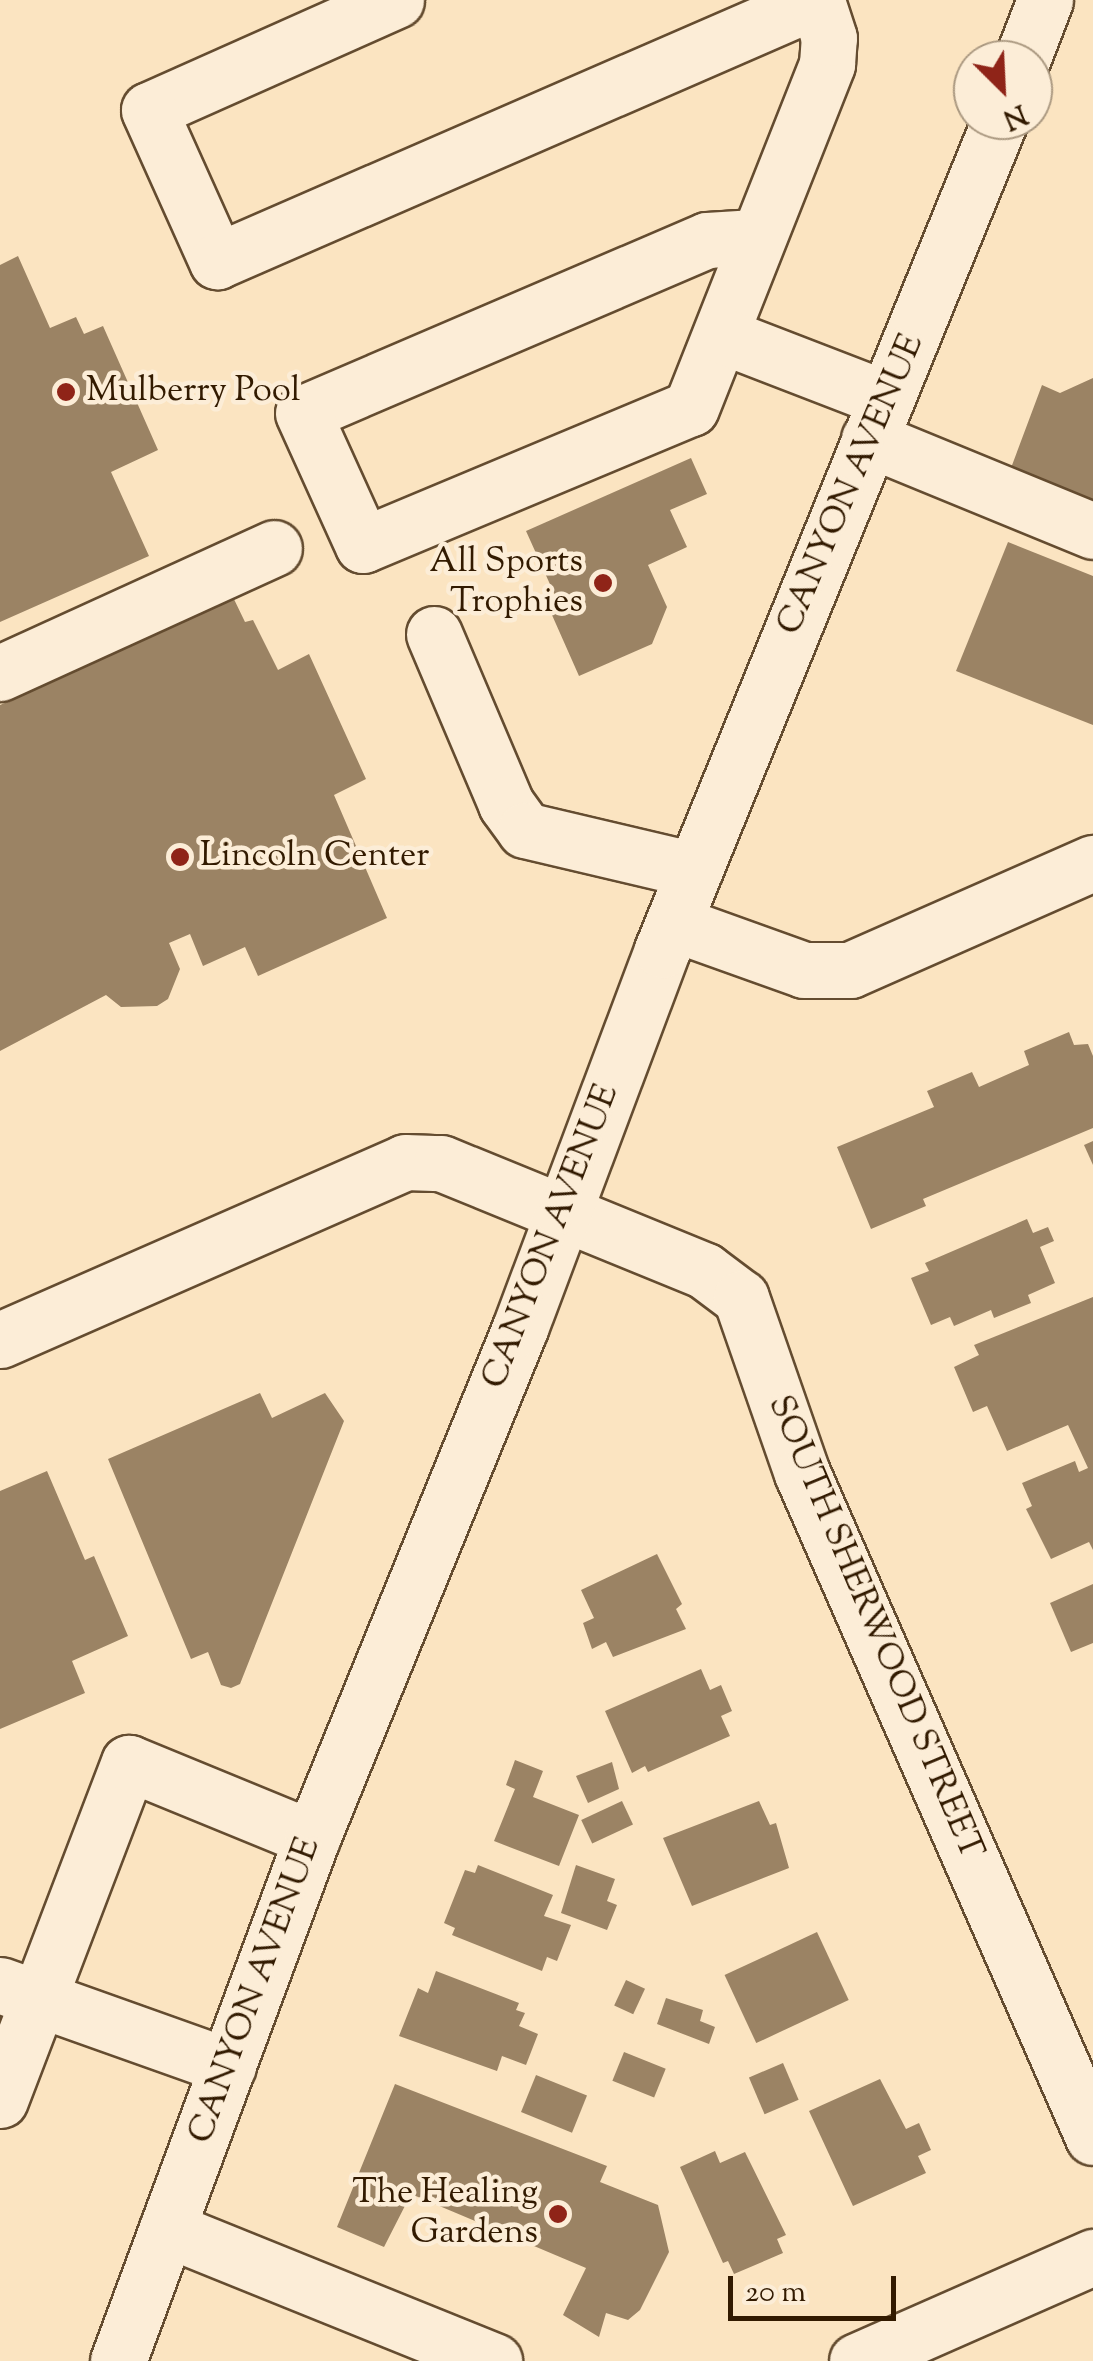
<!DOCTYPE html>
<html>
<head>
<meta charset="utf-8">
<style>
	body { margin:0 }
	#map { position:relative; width:1093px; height:2361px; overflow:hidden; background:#fbe4c1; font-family:"Sorts Mill Goudy",serif }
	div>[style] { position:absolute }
	.building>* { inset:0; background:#9b8364; transform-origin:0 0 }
	.roads { filter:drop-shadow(2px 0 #644c30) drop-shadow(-2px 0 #644c30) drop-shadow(0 2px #644c30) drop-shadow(0 -2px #644c30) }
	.minor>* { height:55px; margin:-27.5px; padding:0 27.5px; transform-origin:27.5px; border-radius:27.5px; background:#fcedd7 }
	.dots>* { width:28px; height:28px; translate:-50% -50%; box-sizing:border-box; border:5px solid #fcedd7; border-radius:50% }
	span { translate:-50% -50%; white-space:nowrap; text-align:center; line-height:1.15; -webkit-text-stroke:9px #fcedd7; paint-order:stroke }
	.poi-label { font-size:35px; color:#321a00 }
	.left { translate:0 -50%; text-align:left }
	.right { translate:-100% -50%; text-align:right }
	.street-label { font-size:35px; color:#321a00 }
	.north { position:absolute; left:953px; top:40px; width:100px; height:100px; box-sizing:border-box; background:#fcedd7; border:2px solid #ab9981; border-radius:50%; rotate:156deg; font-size:28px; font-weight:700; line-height:40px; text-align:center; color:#321a00 }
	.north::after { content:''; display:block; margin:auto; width:35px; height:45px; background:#8f2418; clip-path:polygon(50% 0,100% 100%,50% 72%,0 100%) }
	.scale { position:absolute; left:728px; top:2276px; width:168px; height:45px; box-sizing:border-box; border:5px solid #321a00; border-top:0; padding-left:12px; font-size:30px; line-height:35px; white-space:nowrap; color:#321a00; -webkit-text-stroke:8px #fcedd7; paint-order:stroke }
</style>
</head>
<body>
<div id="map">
	<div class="building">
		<div style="clip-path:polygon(18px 256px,50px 328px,76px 317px,84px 334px,103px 326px,158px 450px,111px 472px,149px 556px,0 622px,0 265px)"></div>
		<div style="clip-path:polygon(1093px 378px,1093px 510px,1008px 476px,1042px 385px,1060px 393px)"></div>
		<div style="clip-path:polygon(691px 458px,707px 494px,670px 510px,687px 547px,648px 565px,667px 607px,652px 644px,579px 676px,548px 606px,558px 602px,526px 531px)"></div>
		<div style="clip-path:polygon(1008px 542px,1093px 576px,1093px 725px,956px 671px)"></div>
		<div style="clip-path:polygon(231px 593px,245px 622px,253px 620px,278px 670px,309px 654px,366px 779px,334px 795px,387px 918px,258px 976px,245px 947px,203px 966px,190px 934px,169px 943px,180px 969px,168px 999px,157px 1006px,121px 1007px,106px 995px,0 1051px,0 705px,44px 686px,92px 652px)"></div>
		<div style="clip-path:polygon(1069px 1032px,1074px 1045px,1088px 1044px,1093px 1056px,1093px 1128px,923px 1199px,926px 1206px,871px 1229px,837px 1147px,934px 1107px,927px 1091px,972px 1072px,979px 1087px,1029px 1065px,1024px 1051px)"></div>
		<div style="clip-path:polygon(1093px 1141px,1093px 1165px,1084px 1145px)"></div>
		<div style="clip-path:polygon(1027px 1219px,1033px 1233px,1048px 1227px,1054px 1241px,1040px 1247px,1055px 1283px,1028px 1295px,1031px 1303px,994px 1318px,991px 1310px,954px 1326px,950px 1317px,931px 1325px,911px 1278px,929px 1271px,925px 1263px)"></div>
		<div style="clip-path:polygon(1093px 1297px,1093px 1550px,1089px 1542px,1051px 1559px,1026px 1509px,1032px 1506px,1022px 1483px,1075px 1461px,1079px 1472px,1088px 1468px,1068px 1425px,1007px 1451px,987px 1406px,973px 1412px,954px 1367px,979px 1355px,974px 1345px)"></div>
		<div style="clip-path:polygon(260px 1393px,272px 1418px,325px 1393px,344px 1421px,240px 1684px,231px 1688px,221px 1685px,208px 1652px,191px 1659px,108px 1459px)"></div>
		<div style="clip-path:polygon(47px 1471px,85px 1560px,94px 1556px,128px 1636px,72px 1661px,85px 1693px,0 1729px,0 1491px)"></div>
		<div style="clip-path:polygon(657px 1554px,682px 1604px,676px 1609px,686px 1629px,613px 1657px,606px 1642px,592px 1649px,583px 1623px,594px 1618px,581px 1590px)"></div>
		<div style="clip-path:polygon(1093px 1584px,1093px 1643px,1071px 1652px,1050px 1603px)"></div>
		<div style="clip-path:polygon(701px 1669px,710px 1690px,721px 1685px,732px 1711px,721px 1716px,730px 1736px,648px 1772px,645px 1766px,632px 1773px,605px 1711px)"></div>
		<div style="clip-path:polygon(515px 1760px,543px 1771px,533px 1797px,579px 1815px,559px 1866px,494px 1841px,515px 1789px,506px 1785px)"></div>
		<div style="clip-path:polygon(612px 1762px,619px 1789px,588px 1803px,576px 1776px)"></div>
		<div style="left:622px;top:1801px;width:26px;height:45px;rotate:65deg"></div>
		<div style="clip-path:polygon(759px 1801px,770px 1825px,776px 1823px,789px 1868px,692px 1906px,663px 1838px)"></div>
		<div style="clip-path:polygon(478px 1865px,553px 1895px,544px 1916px,571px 1925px,557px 1961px,547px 1957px,542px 1971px,452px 1935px,455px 1928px,444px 1923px,465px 1870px,475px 1873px)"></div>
		<div style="clip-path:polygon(576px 1865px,615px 1879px,607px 1901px,617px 1905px,607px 1930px,561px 1913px)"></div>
		<div style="left:817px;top:1932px;width:75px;height:102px;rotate:65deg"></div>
		<div style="clip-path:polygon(436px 1971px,519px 2003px,516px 2010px,525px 2013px,519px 2026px,538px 2034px,526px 2065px,502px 2056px,497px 2071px,399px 2036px,418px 1988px,428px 1993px)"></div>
		<div style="left:626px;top:1980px;width:21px;height:28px;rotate:25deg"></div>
		<div style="clip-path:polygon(666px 1998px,703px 2010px,700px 2021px,715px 2027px,709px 2044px,657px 2024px)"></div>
		<div style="left:624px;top:2052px;width:45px;height:31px;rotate:22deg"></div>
		<div style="left:783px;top:2063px;width:40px;height:37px;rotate:67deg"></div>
		<div style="left:536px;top:2075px;width:55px;height:40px;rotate:22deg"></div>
		<div style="clip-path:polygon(880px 2079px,906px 2129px,919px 2123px,931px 2150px,918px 2156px,926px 2173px,853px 2206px,809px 2111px)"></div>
		<div style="clip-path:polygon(395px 2084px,607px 2166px,600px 2182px,658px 2205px,669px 2252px,640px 2310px,628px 2320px,606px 2313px,599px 2337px,563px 2315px,586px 2268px,411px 2194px,384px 2247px,337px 2227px)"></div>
		<div style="clip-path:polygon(715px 2151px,720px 2163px,745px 2152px,786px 2235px,777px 2239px,783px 2253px,734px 2274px,728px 2261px,723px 2263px,680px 2167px)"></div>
	</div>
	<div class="roads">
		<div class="minor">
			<div style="left:396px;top:0;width:270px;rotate:156deg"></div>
			<div style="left:149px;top:110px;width:166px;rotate:65.8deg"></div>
			<div style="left:217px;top:261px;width:654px;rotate:-23.51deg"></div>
			<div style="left:1022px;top:60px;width:64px;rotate:-69deg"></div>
			<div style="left:755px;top:237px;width:48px;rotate:176.4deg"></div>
			<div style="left:707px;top:240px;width:439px;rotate:156.8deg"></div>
			<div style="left:303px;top:413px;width:145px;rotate:65.6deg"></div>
			<div style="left:363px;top:545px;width:355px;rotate:-22.7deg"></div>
			<div style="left:691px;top:408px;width:370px;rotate:-68.4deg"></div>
			<div style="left:827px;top:64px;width:26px;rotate:-86deg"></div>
			<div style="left:829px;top:38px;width:40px;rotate:-108deg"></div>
			<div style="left:723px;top:336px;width:175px;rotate:21.1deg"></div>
			<div style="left:869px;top:439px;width:242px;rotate:22.3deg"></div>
			<div style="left:434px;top:634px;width:185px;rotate:67deg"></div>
			<div style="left:506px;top:804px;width:32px;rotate:54deg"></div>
			<div style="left:525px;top:830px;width:174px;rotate:13.3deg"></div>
			<div style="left:0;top:673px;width:301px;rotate:-24.5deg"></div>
			<div style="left:673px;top:923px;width:139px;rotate:19.7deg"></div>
			<div style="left:804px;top:970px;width:46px"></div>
			<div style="left:850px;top:970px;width:266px;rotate:-23.8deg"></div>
			<div style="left:0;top:1340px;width:442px;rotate:-23.7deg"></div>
			<div style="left:405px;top:1162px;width:36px;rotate:2deg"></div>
			<div style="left:441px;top:1163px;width:285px;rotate:22.2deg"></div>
			<div style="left:705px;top:1271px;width:45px;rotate:36.9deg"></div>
			<div style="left:741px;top:1298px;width:185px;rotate:70.8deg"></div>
			<div style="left:802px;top:1473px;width:725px;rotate:66.33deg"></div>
			<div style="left:0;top:1985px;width:242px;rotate:19.6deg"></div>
			<div style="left:0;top:2100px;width:361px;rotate:-69.1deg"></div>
			<div style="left:129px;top:1763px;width:198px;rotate:22.3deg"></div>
			<div style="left:167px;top:2229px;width:353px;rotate:22deg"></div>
			<div style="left:118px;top:2361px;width:558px;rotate:-69.65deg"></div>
			<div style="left:312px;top:1838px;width:551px;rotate:-67.81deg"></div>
			<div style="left:520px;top:1328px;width:404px;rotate:-69.4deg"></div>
			<div style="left:662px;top:950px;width:896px;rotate:-67.84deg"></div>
			<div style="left:857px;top:2361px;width:258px;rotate:-23.8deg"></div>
		</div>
	</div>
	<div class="dots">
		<div style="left:66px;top:392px;background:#8f2418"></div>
		<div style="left:603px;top:583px;background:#8f2418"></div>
		<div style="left:180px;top:857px;background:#8f2418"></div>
		<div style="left:558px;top:2214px;background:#8f2418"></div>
	</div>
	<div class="poi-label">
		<span class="left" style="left:86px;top:392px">Mulberry Pool</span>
		<span class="right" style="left:583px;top:583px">All Sports<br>Trophies</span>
		<span class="left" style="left:200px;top:857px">Lincoln Center</span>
		<span class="right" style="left:538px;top:2214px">The Healing<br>Gardens</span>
	</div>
	<div class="street-label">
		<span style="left:852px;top:485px;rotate:-67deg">CANYON AVENUE</span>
		<span style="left:552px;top:1237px;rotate:-69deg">CANYON AVENUE</span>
		<span style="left:874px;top:1628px;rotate:67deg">SOUTH SHERWOOD STREET</span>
		<span style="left:256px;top:1991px;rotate:-70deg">CANYON AVENUE</span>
	</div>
	<div class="north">N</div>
	<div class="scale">20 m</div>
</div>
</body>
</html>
